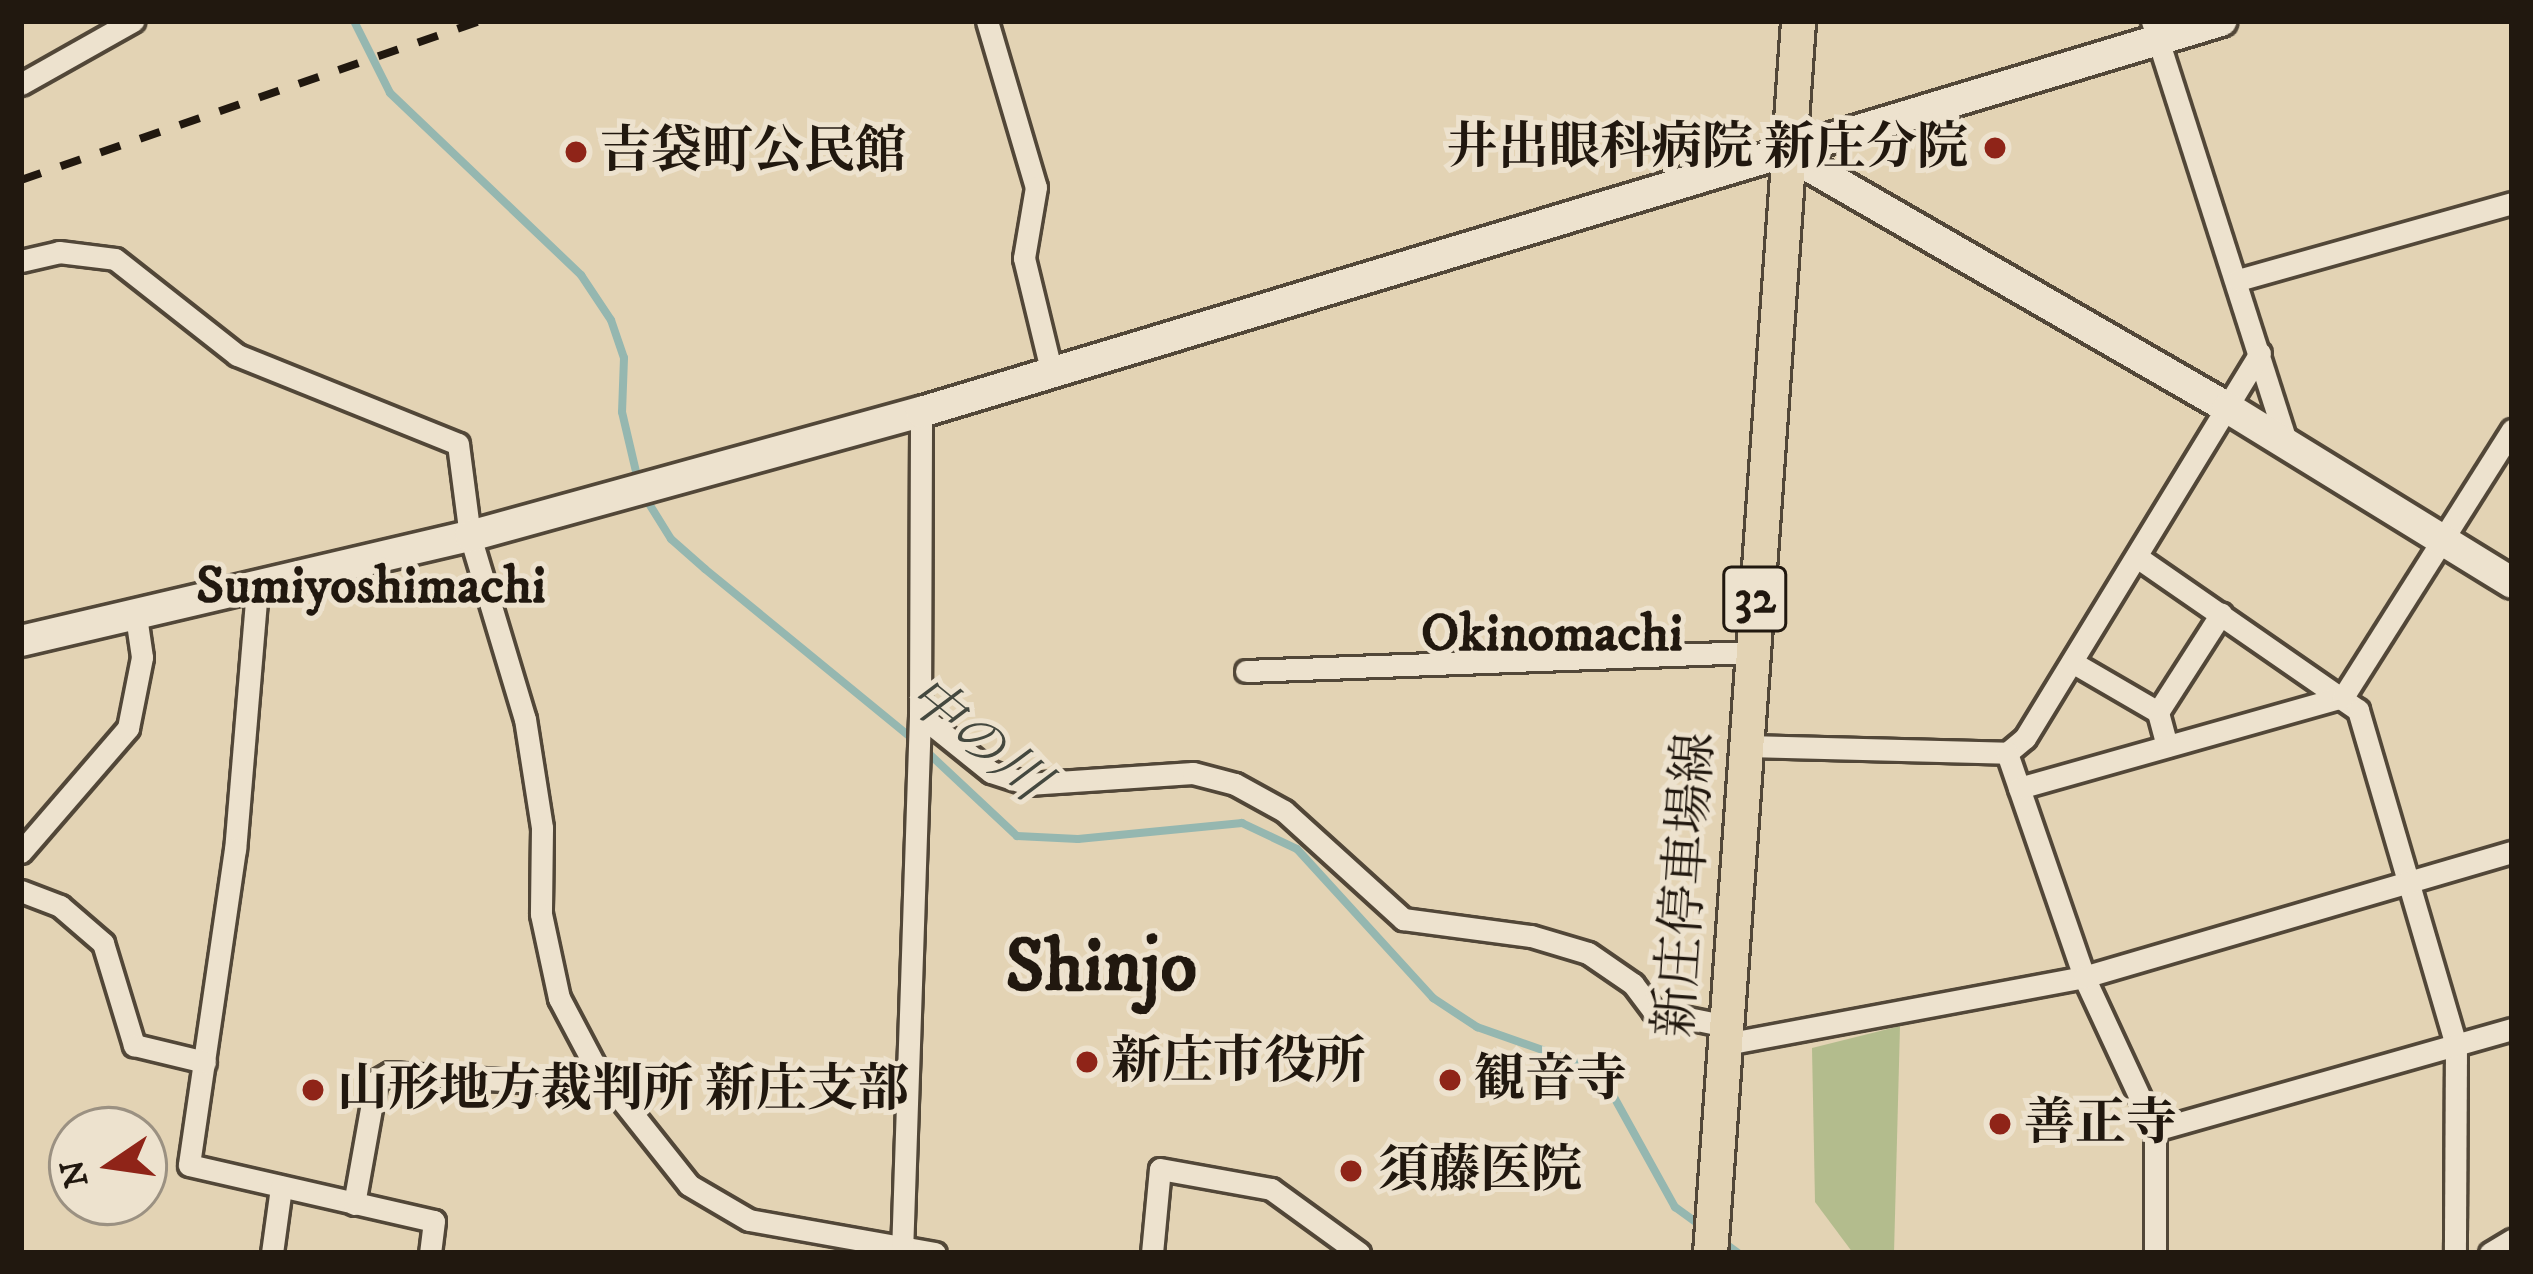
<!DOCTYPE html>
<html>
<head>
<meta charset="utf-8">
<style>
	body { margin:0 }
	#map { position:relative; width:2533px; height:1274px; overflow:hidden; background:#e3d3b4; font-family:"IM FELL DW Pica","Noto Serif JP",serif }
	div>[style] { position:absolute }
	.green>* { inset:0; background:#b3bc8d }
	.stream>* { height:8px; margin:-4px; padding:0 4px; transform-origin:4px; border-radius:4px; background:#95b7b0 }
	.roads { filter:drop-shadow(3px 0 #524738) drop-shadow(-3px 0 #524738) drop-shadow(0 3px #524738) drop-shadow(0 -3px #524738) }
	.street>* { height:21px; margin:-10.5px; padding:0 10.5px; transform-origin:10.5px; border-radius:10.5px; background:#ede2ce }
	.secondary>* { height:30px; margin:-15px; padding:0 15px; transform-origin:15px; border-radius:15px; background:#ede2ce }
	.primary>* { height:33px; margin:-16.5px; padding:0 16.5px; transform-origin:16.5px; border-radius:16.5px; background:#e3d3b4 }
	.rail>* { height:8px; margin-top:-4px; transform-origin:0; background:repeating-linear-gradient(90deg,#21180f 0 21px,transparent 0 42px) }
	.dots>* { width:33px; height:33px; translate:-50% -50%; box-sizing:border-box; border:6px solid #ede2ce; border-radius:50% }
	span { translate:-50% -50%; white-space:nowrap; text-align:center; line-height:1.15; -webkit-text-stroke:10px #ede2ce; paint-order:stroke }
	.shield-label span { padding:3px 9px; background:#ede2ce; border:3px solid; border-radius:9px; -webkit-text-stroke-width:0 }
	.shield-label { font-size:48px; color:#21180f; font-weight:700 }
	.poi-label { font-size:51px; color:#21180f; font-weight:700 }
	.right { translate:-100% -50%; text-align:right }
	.left { translate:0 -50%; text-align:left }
	.street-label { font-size:51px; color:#21180f }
	.neighbourhood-label { font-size:54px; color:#21180f; font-weight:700 }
	.water-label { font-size:54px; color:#44483f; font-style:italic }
	.town-label { font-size:75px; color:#21180f; font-weight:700 }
	.frame { position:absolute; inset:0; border:24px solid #21180f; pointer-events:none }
	.north { position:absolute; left:48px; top:1106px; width:120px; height:120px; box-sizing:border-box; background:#ede2ce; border:3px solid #9b9182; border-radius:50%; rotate:257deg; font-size:33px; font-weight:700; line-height:48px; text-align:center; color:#21180f }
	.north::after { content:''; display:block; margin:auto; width:42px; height:54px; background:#8f2418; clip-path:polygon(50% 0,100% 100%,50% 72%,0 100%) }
</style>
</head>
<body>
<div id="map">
	<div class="green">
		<div style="clip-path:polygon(1900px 1026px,1894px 1253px,1853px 1253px,1815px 1202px,1812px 1048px)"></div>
	</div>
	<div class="stream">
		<div style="left:354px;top:21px;width:80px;rotate:63.4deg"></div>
		<div style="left:390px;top:93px;width:264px;rotate:43.6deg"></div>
		<div style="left:581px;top:275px;width:54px;rotate:56.3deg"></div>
		<div style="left:611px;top:320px;width:40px;rotate:71.1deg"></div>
		<div style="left:624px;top:358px;width:54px;rotate:92.1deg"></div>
		<div style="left:622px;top:412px;width:70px;rotate:76.8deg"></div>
		<div style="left:643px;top:494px;width:53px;rotate:58.1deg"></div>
		<div style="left:671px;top:539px;width:45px;rotate:41.4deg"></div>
		<div style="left:705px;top:569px;width:270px;rotate:39.3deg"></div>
		<div style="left:925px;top:750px;width:126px;rotate:43.1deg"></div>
		<div style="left:1017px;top:836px;width:61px;rotate:2.8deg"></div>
		<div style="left:1078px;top:839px;width:165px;rotate:-5.6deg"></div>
		<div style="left:1242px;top:823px;width:61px;rotate:25.3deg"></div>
		<div style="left:1297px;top:849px;width:202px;rotate:47.6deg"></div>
		<div style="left:1433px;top:998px;width:53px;rotate:33.4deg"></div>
		<div style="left:1477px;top:1027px;width:129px;rotate:19.4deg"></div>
		<div style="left:1599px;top:1070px;width:157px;rotate:61deg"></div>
		<div style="left:1675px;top:1207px;width:32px;rotate:36deg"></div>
		<div style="left:1723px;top:1242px;width:19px;rotate:36deg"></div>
	</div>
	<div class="roads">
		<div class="street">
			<div style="left:987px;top:21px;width:173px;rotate:73.6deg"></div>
			<div style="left:1036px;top:187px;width:72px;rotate:99.6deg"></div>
			<div style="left:1024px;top:258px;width:115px;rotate:76.4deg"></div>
			<div style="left:2152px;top:21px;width:445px;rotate:72.3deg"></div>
			<div style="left:21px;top:84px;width:129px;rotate:-29.4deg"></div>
			<div style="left:21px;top:261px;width:39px;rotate:-13deg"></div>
			<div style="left:59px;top:252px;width:56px;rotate:7.1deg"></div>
			<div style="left:115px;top:259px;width:155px;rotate:38.2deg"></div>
			<div style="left:237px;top:355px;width:238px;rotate:21.9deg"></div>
			<div style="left:458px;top:444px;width:93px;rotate:82.6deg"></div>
			<div style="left:470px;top:536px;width:191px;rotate:73.3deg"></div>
			<div style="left:525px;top:719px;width:110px;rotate:81.1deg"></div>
			<div style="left:542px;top:828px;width:86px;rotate:90.7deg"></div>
			<div style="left:541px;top:914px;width:86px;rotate:77.9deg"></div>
			<div style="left:559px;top:998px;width:79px;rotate:62.1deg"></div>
			<div style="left:596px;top:1068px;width:149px;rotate:51.5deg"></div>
			<div style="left:689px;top:1185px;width:69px;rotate:30.3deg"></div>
			<div style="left:749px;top:1220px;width:189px;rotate:10.1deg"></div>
			<div style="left:2238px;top:280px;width:285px;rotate:-15.7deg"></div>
			<div style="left:2137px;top:557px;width:269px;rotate:34.7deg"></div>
			<div style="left:2358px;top:710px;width:350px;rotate:73.7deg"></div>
			<div style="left:2456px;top:1046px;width:207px;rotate:90.3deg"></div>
			<div style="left:257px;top:589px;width:261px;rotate:94.8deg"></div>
			<div style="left:235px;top:849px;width:319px;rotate:98.3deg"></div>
			<div style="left:189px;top:1165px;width:251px;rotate:12.9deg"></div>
			<div style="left:434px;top:1221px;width:32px;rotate:97deg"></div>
			<div style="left:2072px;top:662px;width:99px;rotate:30.2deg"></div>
			<div style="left:1246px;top:671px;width:506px;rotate:-2.15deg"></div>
			<div style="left:920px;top:715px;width:91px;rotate:38.8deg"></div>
			<div style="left:991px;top:772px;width:39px;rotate:18deg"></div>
			<div style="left:1028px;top:784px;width:165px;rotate:-3.8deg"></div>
			<div style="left:1193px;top:773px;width:43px;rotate:14.7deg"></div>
			<div style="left:1235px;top:784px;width:56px;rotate:28.9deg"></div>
			<div style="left:1284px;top:811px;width:161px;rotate:42.2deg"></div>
			<div style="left:1403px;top:919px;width:129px;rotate:7.6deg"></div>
			<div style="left:1531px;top:936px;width:59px;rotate:16.6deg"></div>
			<div style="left:1588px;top:953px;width:55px;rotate:34.6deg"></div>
			<div style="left:1633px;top:984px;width:34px;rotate:53deg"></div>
			<div style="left:1653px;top:1011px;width:76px;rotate:11.5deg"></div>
			<div style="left:1747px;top:746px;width:260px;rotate:1.5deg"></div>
			<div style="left:2007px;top:753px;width:23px;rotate:-40deg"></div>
			<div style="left:2025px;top:738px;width:451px;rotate:-58.6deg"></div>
			<div style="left:2167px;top:746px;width:35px;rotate:-105deg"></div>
			<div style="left:2158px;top:712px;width:117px;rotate:-57.3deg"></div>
			<div style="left:2007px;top:753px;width:237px;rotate:71deg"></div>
			<div style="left:2084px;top:977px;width:169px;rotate:65.1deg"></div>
			<div style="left:2155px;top:1130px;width:123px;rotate:90deg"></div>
			<div style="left:2019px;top:788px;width:337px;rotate:-15.7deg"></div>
			<div style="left:2343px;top:697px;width:316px;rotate:-57.7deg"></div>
			<div style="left:21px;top:852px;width:164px;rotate:-49.2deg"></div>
			<div style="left:128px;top:728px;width:72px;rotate:-78.8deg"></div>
			<div style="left:142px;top:657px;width:41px;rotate:-98.3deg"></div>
			<div style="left:21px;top:891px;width:42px;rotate:21deg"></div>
			<div style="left:60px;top:906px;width:57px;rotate:40.7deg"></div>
			<div style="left:103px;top:943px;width:107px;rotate:73.1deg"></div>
			<div style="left:134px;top:1045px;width:73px;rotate:13.5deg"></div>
			<div style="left:1726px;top:1044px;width:364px;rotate:-10.6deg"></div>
			<div style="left:2084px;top:977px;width:446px;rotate:-16.3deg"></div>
			<div style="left:2155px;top:1130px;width:371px;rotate:-15.8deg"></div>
			<div style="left:354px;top:1204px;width:125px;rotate:-79.9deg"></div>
			<div style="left:376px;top:1081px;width:16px;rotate:-30deg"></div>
			<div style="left:390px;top:1073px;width:173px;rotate:3.6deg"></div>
			<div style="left:563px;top:1084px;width:37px;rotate:-26deg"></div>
			<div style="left:272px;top:1253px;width:67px;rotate:-82.2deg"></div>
			<div style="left:902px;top:1253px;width:538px;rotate:-88.08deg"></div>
			<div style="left:920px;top:715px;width:303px;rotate:-89.8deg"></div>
			<div style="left:1152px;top:1253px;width:84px;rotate:-84.6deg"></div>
			<div style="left:1160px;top:1169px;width:113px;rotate:10.2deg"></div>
			<div style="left:1271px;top:1189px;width:109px;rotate:36deg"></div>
			<div style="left:2490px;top:1253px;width:26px;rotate:-31deg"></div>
		</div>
		<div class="secondary">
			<div style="left:1786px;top:153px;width:510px;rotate:29.98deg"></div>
			<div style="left:2228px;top:408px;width:334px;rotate:31.6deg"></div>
			<div style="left:21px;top:641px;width:461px;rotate:-13.2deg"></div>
			<div style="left:470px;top:536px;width:468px;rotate:-15.4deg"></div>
			<div style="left:921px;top:412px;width:1358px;rotate:-16.74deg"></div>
		</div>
		<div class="primary">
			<div style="left:1710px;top:1253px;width:1235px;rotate:-85.91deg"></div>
		</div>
	</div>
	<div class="rail">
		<div style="left:21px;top:180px;width:485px;rotate:-19.1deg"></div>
	</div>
	<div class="dots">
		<div style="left:1995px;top:148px;background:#8f2418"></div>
		<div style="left:576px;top:152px;background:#8f2418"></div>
		<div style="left:1087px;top:1062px;background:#8f2418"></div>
		<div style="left:1450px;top:1080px;background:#8f2418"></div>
		<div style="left:313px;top:1090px;background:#8f2418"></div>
		<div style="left:2000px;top:1124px;background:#8f2418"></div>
		<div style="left:1351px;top:1171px;background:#8f2418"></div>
	</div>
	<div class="shield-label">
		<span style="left:1755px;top:599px">32</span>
	</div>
	<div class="poi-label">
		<span class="right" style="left:1968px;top:148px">井出眼科病院 新庄分院</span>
		<span class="left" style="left:600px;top:152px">吉袋町公民館</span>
		<span class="left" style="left:1111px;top:1062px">新庄市役所</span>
		<span class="left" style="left:1474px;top:1080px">観音寺</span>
		<span class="left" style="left:337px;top:1090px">山形地方裁判所 新庄支部</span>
		<span class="left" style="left:2024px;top:1124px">善正寺</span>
		<span class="left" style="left:1378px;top:1171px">須藤医院</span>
	</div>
	<div class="street-label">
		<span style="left:1686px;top:885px;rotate:-86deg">新庄停車場線</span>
	</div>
	<div class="neighbourhood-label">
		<span style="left:371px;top:587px">Sumiyoshimachi</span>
		<span style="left:1552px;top:635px">Okinomachi</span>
	</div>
	<div class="water-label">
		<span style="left:976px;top:740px;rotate:39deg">中の川</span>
	</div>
	<div class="town-label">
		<span style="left:1101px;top:968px">Shinjo</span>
	</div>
	<div class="frame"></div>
	<div class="north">N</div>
</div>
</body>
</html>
